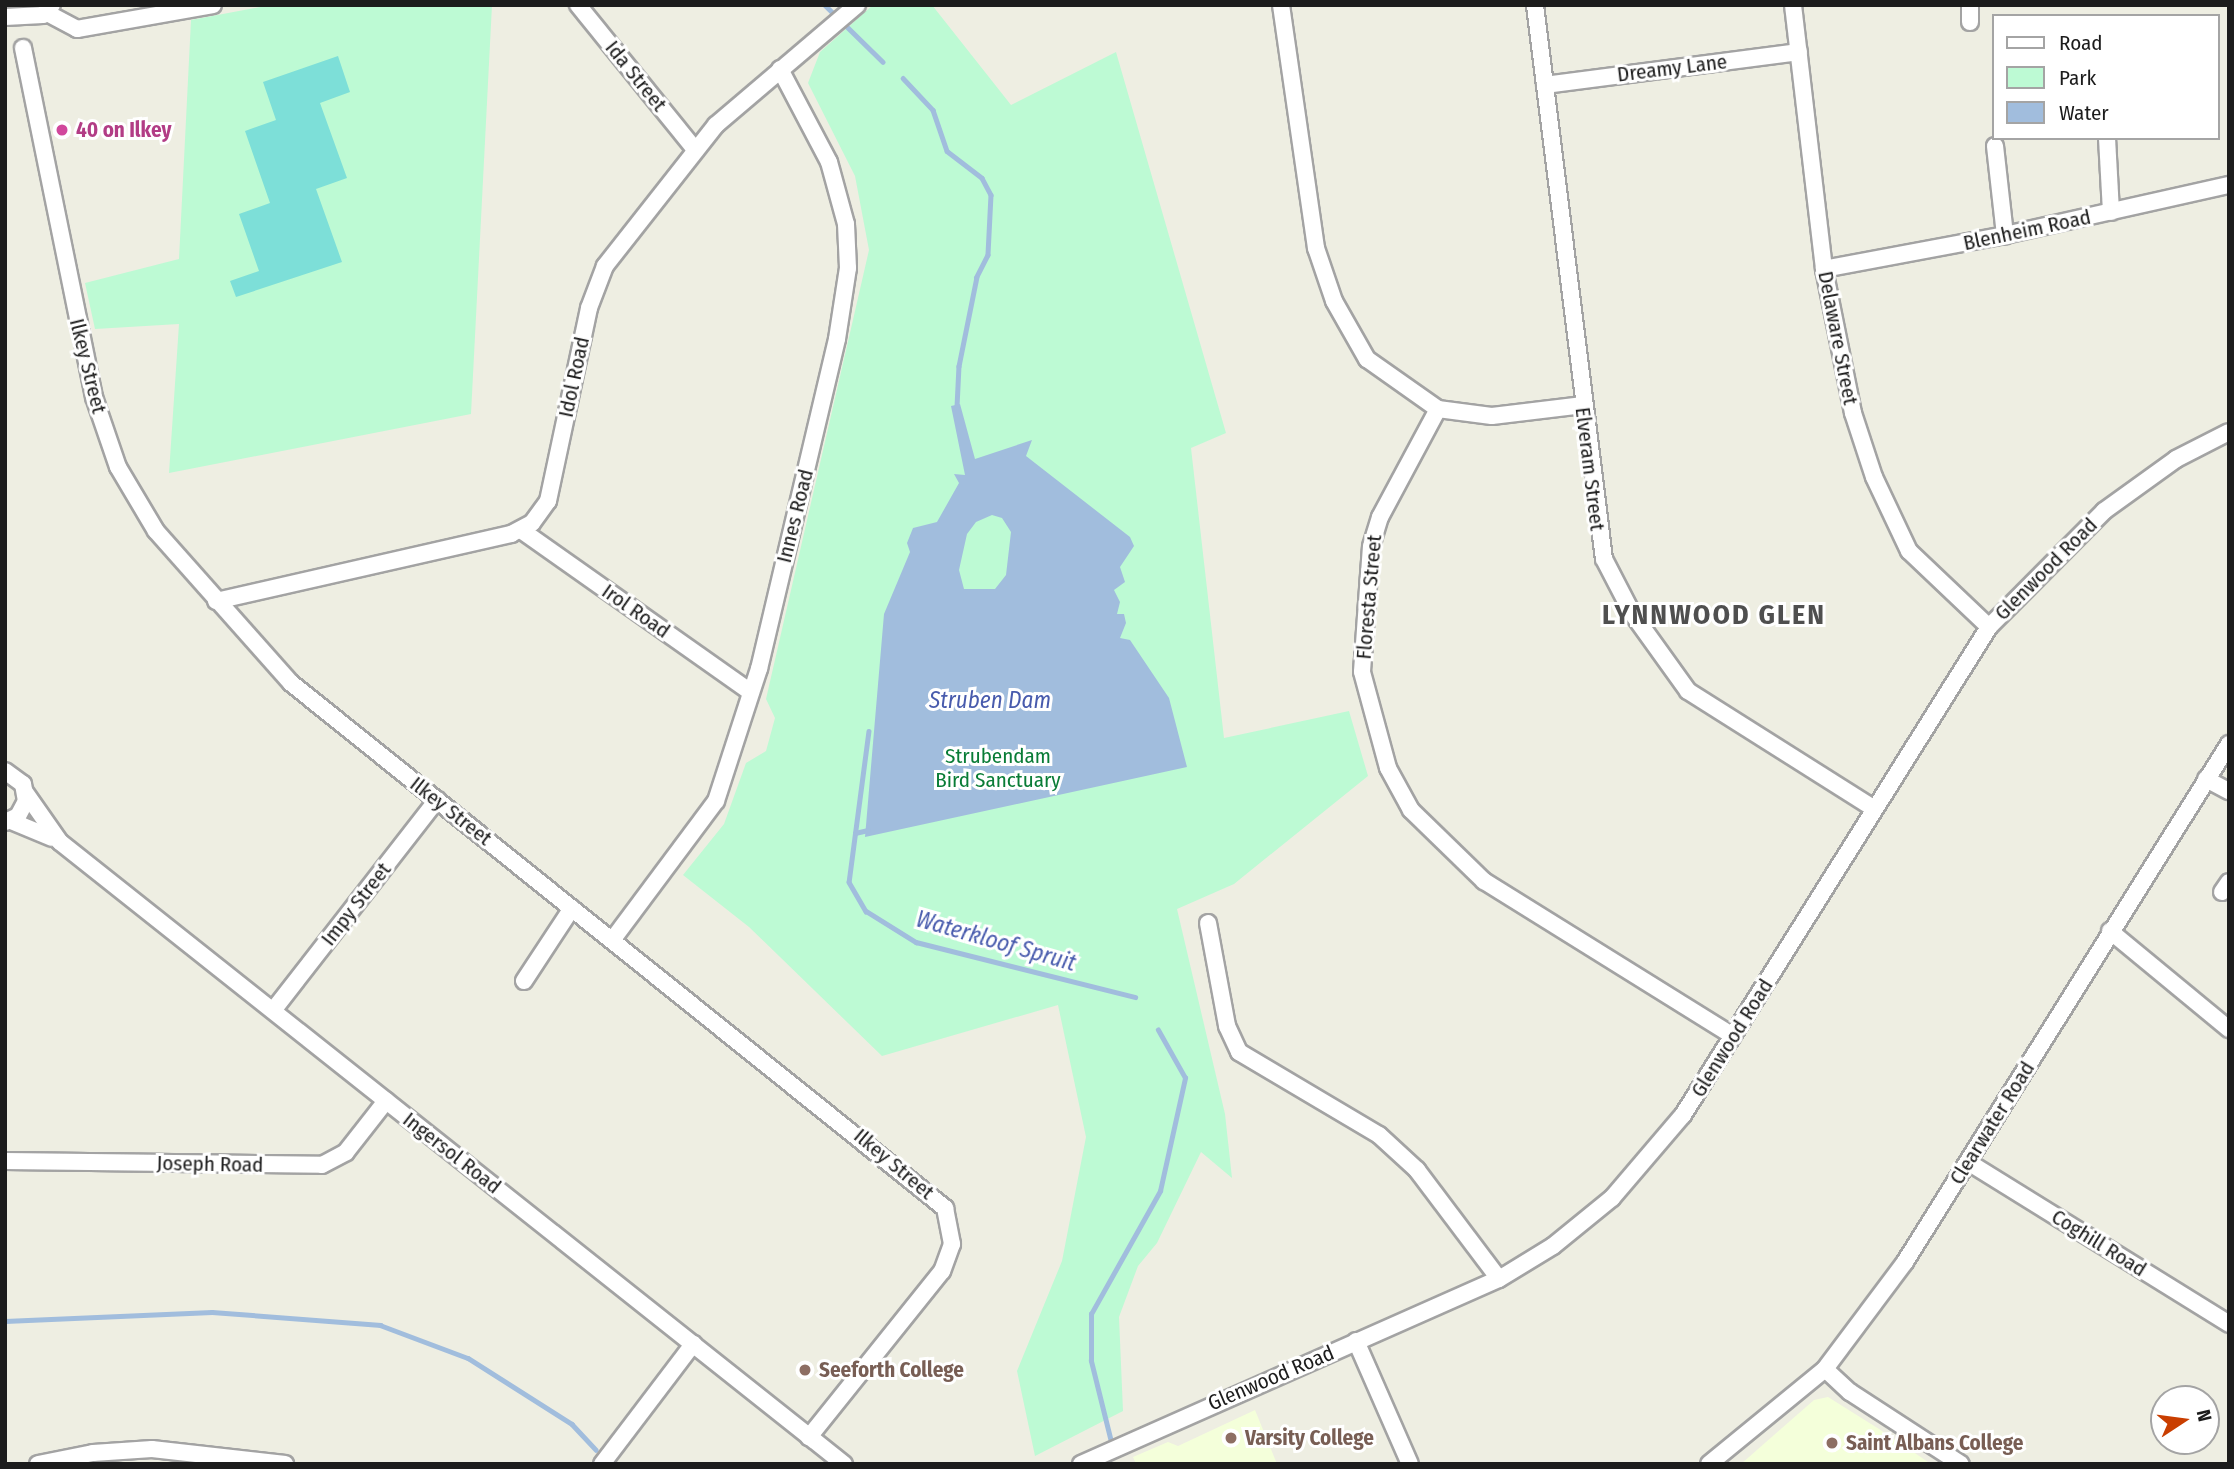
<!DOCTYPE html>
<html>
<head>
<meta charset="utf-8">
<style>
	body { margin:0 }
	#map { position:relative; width:2234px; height:1469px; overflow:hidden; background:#eeeee2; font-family:"Fira Sans Condensed",sans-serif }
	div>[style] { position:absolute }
	.education>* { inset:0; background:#f4ffda }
	.park>* { inset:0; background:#bdfad4 }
	.pitch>* { inset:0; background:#7ddfd8 }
	.water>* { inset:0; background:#a1bddd }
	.stream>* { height:4.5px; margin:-2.25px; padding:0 2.25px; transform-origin:2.25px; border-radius:2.25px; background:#a1bddd }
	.roads { filter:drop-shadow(2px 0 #a3a3a3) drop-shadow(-2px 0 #a3a3a3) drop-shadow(0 2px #a3a3a3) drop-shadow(0 -2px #a3a3a3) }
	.minor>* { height:16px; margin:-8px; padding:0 8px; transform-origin:8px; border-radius:8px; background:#fff }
	.dots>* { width:19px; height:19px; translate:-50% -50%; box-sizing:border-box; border:4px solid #fff; border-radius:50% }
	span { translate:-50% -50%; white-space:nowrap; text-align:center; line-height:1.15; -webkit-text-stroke:6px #fff; paint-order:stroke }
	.street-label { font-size:21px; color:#1c1c1c }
	.hotel-label { font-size:21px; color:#b23c85; font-weight:700 }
	.left { translate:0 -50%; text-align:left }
	.park-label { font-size:21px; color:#097c36 }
	.education-label { font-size:21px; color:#785e54; font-weight:700 }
	.water-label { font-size:23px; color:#485bad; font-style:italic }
	.district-label { font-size:28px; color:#4f4f4f; font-weight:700; letter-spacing:2px }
	.frame { position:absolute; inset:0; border:7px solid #1c1c1c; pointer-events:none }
	.legend { position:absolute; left:1992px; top:14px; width:228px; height:126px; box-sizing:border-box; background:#fff; border:2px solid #a4a4a4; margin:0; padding:9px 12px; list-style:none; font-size:21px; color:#1c1c1c }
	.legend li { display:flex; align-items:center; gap:14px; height:35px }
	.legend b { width:35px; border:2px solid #a4a4a4 }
	.north { position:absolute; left:2150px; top:1385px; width:70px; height:70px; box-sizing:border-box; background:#fff; border:2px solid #a4a4a4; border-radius:50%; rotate:77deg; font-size:19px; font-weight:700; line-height:28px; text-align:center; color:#1c1c1c }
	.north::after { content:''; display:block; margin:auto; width:24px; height:32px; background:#c93e00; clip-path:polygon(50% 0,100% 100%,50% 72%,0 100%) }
</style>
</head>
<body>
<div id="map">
	<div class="education">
		<div style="clip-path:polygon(1828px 1397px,1879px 1429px,1931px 1464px,1741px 1464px,1814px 1400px)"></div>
		<div style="clip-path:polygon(1255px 1410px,1277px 1464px,1136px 1464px,1133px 1457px,1168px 1442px,1178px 1446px)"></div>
	</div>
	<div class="park">
		<div style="clip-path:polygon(271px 5px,492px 5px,471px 414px,169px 473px,179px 324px,95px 329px,85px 283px,179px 259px,191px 20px)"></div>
		<div style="clip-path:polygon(873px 5px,932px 5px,1011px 105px,1116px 52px,1226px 433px,1191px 448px,1224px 738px,1349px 711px,1368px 776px,1234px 884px,1177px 909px,1225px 1114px,1232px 1178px,1201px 1152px,1157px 1243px,1138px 1266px,1119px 1317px,1123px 1411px,1035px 1456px,1017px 1371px,1062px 1261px,1086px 1137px,1058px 1005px,882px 1056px,749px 927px,683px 875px,724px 824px,746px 763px,766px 751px,775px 718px,766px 699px,869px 250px,855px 176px,808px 83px,820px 52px)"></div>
	</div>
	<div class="pitch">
		<div style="clip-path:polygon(338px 56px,350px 92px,320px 103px,347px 178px,316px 189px,342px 262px,236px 297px,230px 281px,259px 271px,239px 214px,270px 203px,245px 131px,276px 120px,263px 82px)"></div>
	</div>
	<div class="water">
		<div style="clip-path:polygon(evenodd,960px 404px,975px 459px,1032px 440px,1026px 456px,1130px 537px,1134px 546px,1120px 567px,1125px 582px,1114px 590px,1120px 602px,1117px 614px,1124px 614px,1126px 623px,1120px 638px,1130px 640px,1169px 698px,1187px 767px,865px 837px,884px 614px,910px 552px,907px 543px,913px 528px,937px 522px,959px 483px,954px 474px,965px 475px,951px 406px,960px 404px,992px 515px,1002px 518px,1011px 532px,1006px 575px,995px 589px,964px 589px,959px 570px,967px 534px,976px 522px,992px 515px)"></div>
	</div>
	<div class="stream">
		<div style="left:825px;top:5px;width:81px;rotate:44.5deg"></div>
		<div style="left:903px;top:78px;width:44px;rotate:46.8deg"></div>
		<div style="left:933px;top:110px;width:43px;rotate:71.1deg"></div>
		<div style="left:947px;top:151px;width:44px;rotate:37.6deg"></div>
		<div style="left:982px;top:178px;width:19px;rotate:62deg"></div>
		<div style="left:991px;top:195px;width:60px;rotate:92.9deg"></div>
		<div style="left:988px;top:255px;width:25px;rotate:117deg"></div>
		<div style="left:977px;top:277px;width:91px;rotate:101.4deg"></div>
		<div style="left:959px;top:366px;width:41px;rotate:92.8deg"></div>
		<div style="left:869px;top:731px;width:152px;rotate:97.5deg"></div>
		<div style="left:849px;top:882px;width:34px;rotate:60deg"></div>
		<div style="left:866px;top:911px;width:59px;rotate:31.8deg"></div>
		<div style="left:916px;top:942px;width:226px;rotate:14.1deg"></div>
		<div style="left:855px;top:833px;width:13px;rotate:-13deg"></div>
		<div style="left:5px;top:1321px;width:207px;rotate:-2.5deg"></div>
		<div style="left:212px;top:1312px;width:169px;rotate:4.4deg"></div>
		<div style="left:380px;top:1325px;width:94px;rotate:20.6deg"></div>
		<div style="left:468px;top:1358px;width:123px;rotate:32.4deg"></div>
		<div style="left:572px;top:1424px;width:35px;rotate:47deg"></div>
		<div style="left:1112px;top:1446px;width:88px;rotate:-103.9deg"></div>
		<div style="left:1091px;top:1361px;width:47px;rotate:-90deg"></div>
		<div style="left:1091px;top:1314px;width:141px;rotate:-60.7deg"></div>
		<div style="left:1160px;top:1191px;width:116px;rotate:-77.5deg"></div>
		<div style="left:1185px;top:1078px;width:55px;rotate:-119.4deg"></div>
	</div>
	<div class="roads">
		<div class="minor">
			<div style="left:578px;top:5px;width:184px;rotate:51deg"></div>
			<div style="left:1281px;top:5px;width:246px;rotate:81.8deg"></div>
			<div style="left:1316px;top:248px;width:56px;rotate:71.2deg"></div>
			<div style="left:1334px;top:301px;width:67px;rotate:60.4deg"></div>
			<div style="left:1367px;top:359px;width:87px;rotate:35.2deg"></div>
			<div style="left:1438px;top:409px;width:123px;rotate:118.2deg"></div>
			<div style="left:1380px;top:517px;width:30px;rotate:107deg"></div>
			<div style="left:1371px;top:546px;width:126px;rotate:94.1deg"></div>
			<div style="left:1362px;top:672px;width:99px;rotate:74.8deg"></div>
			<div style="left:1388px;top:768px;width:48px;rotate:61.3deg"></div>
			<div style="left:1411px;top:810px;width:102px;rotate:44.2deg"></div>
			<div style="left:1484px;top:881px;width:293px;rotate:31.9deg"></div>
			<div style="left:1535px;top:5px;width:558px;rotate:82.9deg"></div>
			<div style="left:1604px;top:559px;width:61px;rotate:62.6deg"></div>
			<div style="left:1632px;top:613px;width:96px;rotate:54.3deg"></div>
			<div style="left:1688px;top:691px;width:219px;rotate:32.3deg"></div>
			<div style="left:1793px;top:5px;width:266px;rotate:83.3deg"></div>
			<div style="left:1824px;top:269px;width:147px;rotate:78.6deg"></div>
			<div style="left:1853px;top:413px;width:67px;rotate:71.8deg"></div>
			<div style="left:1874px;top:477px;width:82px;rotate:64.7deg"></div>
			<div style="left:1909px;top:551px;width:110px;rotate:43.5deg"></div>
			<div style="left:49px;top:14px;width:32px;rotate:28deg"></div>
			<div style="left:77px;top:29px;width:138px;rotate:-10deg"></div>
			<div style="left:5px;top:17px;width:38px;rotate:-3deg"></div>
			<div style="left:43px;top:15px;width:13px;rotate:-48deg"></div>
			<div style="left:1970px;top:22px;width:17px;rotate:-90deg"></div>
			<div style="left:23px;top:48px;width:356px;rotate:78.5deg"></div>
			<div style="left:94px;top:397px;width:74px;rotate:71.1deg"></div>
			<div style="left:118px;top:467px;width:74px;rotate:59.3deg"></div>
			<div style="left:156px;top:531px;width:203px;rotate:48.4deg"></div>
			<div style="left:291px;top:683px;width:839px;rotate:38.76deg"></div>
			<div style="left:945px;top:1208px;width:37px;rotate:79deg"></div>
			<div style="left:952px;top:1244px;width:29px;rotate:110deg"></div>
			<div style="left:942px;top:1271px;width:213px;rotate:128.7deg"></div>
			<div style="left:1545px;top:85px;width:256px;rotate:-7.4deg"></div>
			<div style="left:2107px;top:138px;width:74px;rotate:86.9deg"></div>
			<div style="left:1995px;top:146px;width:90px;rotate:83.6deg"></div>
			<div style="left:1824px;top:269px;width:184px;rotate:-10.6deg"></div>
			<div style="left:2005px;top:235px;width:230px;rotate:-12.6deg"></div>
			<div style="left:1438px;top:409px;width:54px;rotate:7.4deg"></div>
			<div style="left:1492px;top:416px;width:92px;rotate:-6.9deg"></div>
			<div style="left:521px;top:530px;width:281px;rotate:35.2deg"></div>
			<div style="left:216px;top:601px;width:303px;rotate:-12.8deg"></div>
			<div style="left:511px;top:534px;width:24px;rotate:-28deg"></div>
			<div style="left:532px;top:523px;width:27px;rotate:-54deg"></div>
			<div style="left:548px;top:501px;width:197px;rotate:-78deg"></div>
			<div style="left:589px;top:308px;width:45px;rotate:-69.1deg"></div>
			<div style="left:605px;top:266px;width:179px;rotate:-51.8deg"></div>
			<div style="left:716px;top:125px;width:185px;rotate:-40.4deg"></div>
			<div style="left:5px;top:771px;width:22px;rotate:36deg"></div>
			<div style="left:23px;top:784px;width:17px;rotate:80deg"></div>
			<div style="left:26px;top:801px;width:17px;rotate:118deg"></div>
			<div style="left:18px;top:816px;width:14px;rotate:155deg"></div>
			<div style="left:2206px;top:779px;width:26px;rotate:28deg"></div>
			<div style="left:25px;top:792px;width:61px;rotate:55deg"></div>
			<div style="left:60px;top:842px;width:1001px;rotate:38.43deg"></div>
			<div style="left:11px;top:821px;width:44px;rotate:22.5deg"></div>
			<div style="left:2222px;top:892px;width:12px;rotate:-55deg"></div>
			<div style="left:1208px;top:923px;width:105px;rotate:79.5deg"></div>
			<div style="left:1227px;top:1026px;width:29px;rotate:65deg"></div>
			<div style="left:1239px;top:1052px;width:163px;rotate:30.7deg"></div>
			<div style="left:1379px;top:1135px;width:52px;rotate:42.6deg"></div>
			<div style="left:1417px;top:1170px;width:136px;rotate:53deg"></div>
			<div style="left:2110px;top:931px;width:154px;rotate:39.5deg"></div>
			<div style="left:613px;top:939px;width:172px;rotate:-53.3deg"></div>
			<div style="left:716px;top:801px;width:139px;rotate:-72deg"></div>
			<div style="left:759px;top:669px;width:339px;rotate:-76.7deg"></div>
			<div style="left:837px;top:339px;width:72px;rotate:-81.2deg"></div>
			<div style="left:848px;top:268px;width:44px;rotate:-92.6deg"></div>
			<div style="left:846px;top:224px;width:64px;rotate:-105.3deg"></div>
			<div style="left:829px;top:162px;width:105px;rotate:-117.8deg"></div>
			<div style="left:524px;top:981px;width:87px;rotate:-56.7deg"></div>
			<div style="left:275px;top:1008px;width:264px;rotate:-52.1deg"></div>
			<div style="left:5px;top:1161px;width:317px;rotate:0.7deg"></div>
			<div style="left:322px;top:1165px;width:27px;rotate:-28deg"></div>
			<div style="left:346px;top:1152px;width:65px;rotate:-51.9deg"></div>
			<div style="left:1968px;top:1162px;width:307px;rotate:31.8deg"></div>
			<div style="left:1356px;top:1341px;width:134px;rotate:66.3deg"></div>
			<div style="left:1825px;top:1369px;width:34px;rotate:43deg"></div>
			<div style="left:1850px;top:1392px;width:132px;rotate:33deg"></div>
			<div style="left:38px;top:1464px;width:56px;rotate:-11.3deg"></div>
			<div style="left:93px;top:1453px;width:59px;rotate:-3.9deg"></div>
			<div style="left:152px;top:1449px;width:134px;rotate:6.4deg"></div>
			<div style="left:602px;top:1464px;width:151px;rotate:-52.8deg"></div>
			<div style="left:1081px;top:1464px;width:457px;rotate:-23.9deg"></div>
			<div style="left:1499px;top:1279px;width:63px;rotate:-31.4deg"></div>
			<div style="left:1553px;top:1246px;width:76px;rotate:-39.1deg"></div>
			<div style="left:1612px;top:1198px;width:109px;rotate:-49.5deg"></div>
			<div style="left:1683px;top:1115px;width:576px;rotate:-57.91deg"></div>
			<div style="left:1989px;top:627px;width:163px;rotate:-45.2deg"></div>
			<div style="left:2104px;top:511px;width:89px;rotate:-35.8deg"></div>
			<div style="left:2176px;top:459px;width:59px;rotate:-27deg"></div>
			<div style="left:1709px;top:1464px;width:150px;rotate:-39.3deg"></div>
			<div style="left:1825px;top:1369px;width:134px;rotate:-53.2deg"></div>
			<div style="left:1905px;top:1262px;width:611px;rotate:-57.97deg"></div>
		</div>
	</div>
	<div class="dots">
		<div style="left:62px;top:130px;background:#d1479c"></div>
		<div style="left:805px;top:1370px;background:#8d6e63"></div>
		<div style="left:1231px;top:1438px;background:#8d6e63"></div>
		<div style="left:1832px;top:1443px;background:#8d6e63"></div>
	</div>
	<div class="street-label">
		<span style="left:1672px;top:68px;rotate:-7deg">Dreamy Lane</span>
		<span style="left:636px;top:76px;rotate:51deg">Ida Street</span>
		<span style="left:2027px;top:230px;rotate:-12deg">Blenheim Road</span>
		<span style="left:1838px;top:338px;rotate:79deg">Delaware Street</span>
		<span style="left:88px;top:366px;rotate:76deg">Ilkey Street</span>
		<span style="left:574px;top:377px;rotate:-78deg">Idol Road</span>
		<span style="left:1590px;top:469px;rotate:83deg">Elveram Street</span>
		<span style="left:795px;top:516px;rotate:-76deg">Innes Road</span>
		<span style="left:2046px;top:569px;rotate:-45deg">Glenwood Road</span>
		<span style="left:1369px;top:597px;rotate:-85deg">Floresta Street</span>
		<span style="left:636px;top:611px;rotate:35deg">Irol Road</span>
		<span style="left:451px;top:811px;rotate:38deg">Ilkey Street</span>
		<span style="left:356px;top:904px;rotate:-52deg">Impy Street</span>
		<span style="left:1732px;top:1038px;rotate:-58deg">Glenwood Road</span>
		<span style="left:1992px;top:1123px;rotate:-58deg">Clearwater Road</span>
		<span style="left:452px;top:1153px;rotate:38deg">Ingersol Road</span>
		<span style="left:210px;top:1164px;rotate:1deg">Joseph Road</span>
		<span style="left:894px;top:1164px;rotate:40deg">Ilkey Street</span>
		<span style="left:2099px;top:1243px;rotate:32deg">Coghill Road</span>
		<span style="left:1271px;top:1378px;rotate:-23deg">Glenwood Road</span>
	</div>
	<div class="hotel-label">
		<span class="left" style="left:76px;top:130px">40 on Ilkey</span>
	</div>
	<div class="park-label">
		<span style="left:998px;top:768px">Strubendam<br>Bird Sanctuary</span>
	</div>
	<div class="education-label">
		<span class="left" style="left:819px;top:1370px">Seeforth College</span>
		<span class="left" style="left:1245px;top:1438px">Varsity College</span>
		<span class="left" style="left:1846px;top:1443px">Saint Albans College</span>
	</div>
	<div class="water-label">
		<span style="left:990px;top:700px">Struben Dam</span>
		<span style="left:996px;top:941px;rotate:16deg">Waterkloof Spruit</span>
	</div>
	<div class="district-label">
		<span style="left:1714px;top:615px">LYNNWOOD GLEN</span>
	</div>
	<div class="frame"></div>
	<ul class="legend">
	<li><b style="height:9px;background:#fff"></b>Road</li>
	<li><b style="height:19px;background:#bdfad4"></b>Park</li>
	<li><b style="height:19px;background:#a1bddd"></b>Water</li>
	</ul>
	<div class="north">N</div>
</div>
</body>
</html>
